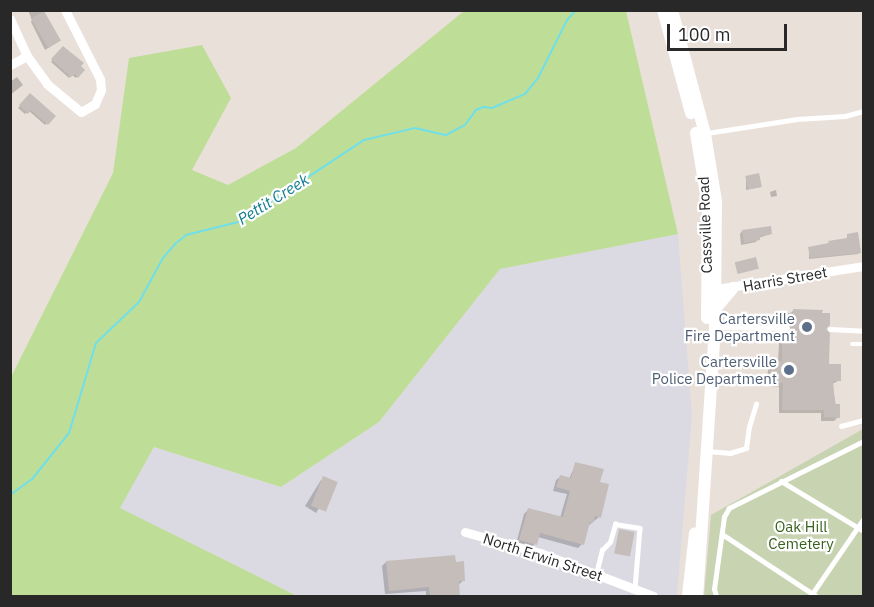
<!DOCTYPE html>
<html>
<head>
<meta charset="utf-8">
<style>
	body { margin:0 }
	#map { position:relative; width:874px; height:607px; overflow:hidden; background:#eae0da; font-family:"IBM Plex Sans",sans-serif }
	div>[style] { position:absolute }
	.industrial>* { inset:0; background:#dbdae2 }
	.green>* { inset:0; background:#bede98 }
	.cemetery>* { inset:0; background:#c8d3b2 }
	.shadow>* { inset:0; background:#0003 }
	.stream>* { height:2px; margin:-1px; padding:0 1px; transform-origin:1px; border-radius:1px; background:#71dfe8 }
	.building>* { inset:0; background:#c5bdba; transform-origin:0 0 }
	.lane>* { height:4.5px; margin:-2.25px; padding:0 2.25px; transform-origin:2.25px; border-radius:2.25px; background:#fff }
	.street>* { height:9px; margin:-4.5px; padding:0 4.5px; transform-origin:4.5px; border-radius:4.5px; background:#fff }
	.secondary>* { height:12px; margin:-6px; padding:0 6px; transform-origin:6px; border-radius:6px; background:#fff }
	.dots>* { width:16px; height:16px; translate:-50% -50%; box-sizing:border-box; border:3px solid #fff; border-radius:50% }
	span { translate:-50% -50%; white-space:nowrap; text-align:center; line-height:1.15; -webkit-text-stroke:4.5px #fff; paint-order:stroke }
	.street-label { font-size:15px; color:#282828 }
	.service-label { font-size:15px; color:#4e5e75 }
	.right { translate:-100% -50%; text-align:right }
	.park-label { font-size:15px; color:#38601d }
	.water-label { font-size:16px; color:#137e90; font-style:italic }
	.frame { position:absolute; inset:0; border:12px solid #282828; pointer-events:none }
	.scale { position:absolute; left:667px; top:24px; width:120px; height:27px; box-sizing:border-box; border:3px solid #282828; border-top:0; padding-left:8px; font-size:18px; line-height:21px; white-space:nowrap; color:#282828; -webkit-text-stroke:4px #fff; paint-order:stroke }
</style>
</head>
<body>
<div id="map">
	<div class="industrial">
		<div style="clip-path:polygon(678px 234px,692px 416px,677px 596px,297px 596px,119px 508px,154px 447px,281px 487px,379px 422px,500px 269px)"></div>
	</div>
	<div class="green">
		<div style="clip-path:polygon(464px 11px,626px 11px,678px 234px,500px 269px,379px 422px,281px 487px,154px 447px,120px 508px,297px 596px,11px 596px,11px 377px,113px 173px,129px 58px,202px 45px,231px 98px,192px 170px,228px 185px,296px 148px)"></div>
	</div>
	<div class="cemetery">
		<div style="clip-path:polygon(863px 429px,863px 596px,704px 596px,711px 515px)"></div>
	</div>
	<div class="shadow">
		<div style="clip-path:polygon(28px 10px,42px 10px,58px 42px,45px 50px,31px 22px,32px 20px)"></div>
		<div style="clip-path:polygon(63px 48px,83px 70px,76px 78px,72px 75px,69px 78px,51px 62px)"></div>
		<div style="clip-path:polygon(17px 77px,23px 85px,10px 95px,10px 82px)"></div>
		<div style="clip-path:polygon(30px 95px,54px 116px,45px 125px,29px 111px,25px 114px,18px 108px)"></div>
		<div style="clip-path:polygon(746px 176px,761px 187px,746px 190px)"></div>
		<div style="clip-path:polygon(776px 190px,777px 196px,771px 197px,770px 192px)"></div>
		<div style="clip-path:polygon(742px 231px,771px 234px,758px 238px,756px 242px,741px 245px,740px 234px)"></div>
		<div style="clip-path:polygon(848px 235px,860px 252px,858px 254px,809px 259px,809px 248px,846px 239px)"></div>
		<div style="clip-path:polygon(793px 311px,824px 329px,828px 365px,840px 380px,832px 384px,838px 417px,834px 421px,821px 421px,821px 413px,779px 413px,779px 387px,769px 386px,769px 383px,765px 383px,769px 367px,773px 363px,778px 363px,779px 343px,788px 333px,783px 328px,783px 319px)"></div>
		<div style="clip-path:polygon(576px 463px,599px 483px,599px 517px,588px 526px,582px 544px,578px 548px,538px 537px,532px 548px,516px 544px,524px 514px,528px 510px,560px 518px,567px 494px,553px 491px,556px 480px,560px 477px,569px 479px)"></div>
		<div style="clip-path:polygon(321px 480px,335px 482px,316px 513px,305px 506px)"></div>
		<div style="clip-path:polygon(386px 562px,455px 564px,464px 580px,458px 585px,459px 596px,426px 596px,426px 591px,385px 594px,382px 566px)"></div>
	</div>
	<div class="stream">
		<div style="left:10px;top:495px;width:29px;rotate:-36deg"></div>
		<div style="left:33px;top:478px;width:58px;rotate:-51.3deg"></div>
		<div style="left:69px;top:433px;width:94px;rotate:-73.3deg"></div>
		<div style="left:96px;top:343px;width:59px;rotate:-43.6deg"></div>
		<div style="left:139px;top:302px;width:50px;rotate:-61.4deg"></div>
		<div style="left:163px;top:258px;width:18px;rotate:-49deg"></div>
		<div style="left:175px;top:244px;width:14px;rotate:-39deg"></div>
		<div style="left:186px;top:235px;width:58px;rotate:-14deg"></div>
		<div style="left:242px;top:221px;width:146px;rotate:-33.6deg"></div>
		<div style="left:364px;top:140px;width:52px;rotate:-13.2deg"></div>
		<div style="left:415px;top:128px;width:32px;rotate:13deg"></div>
		<div style="left:446px;top:135px;width:21px;rotate:-28deg"></div>
		<div style="left:465px;top:125px;width:19px;rotate:-54deg"></div>
		<div style="left:476px;top:110px;width:8px;rotate:-23deg"></div>
		<div style="left:483px;top:107px;width:9px;rotate:6deg"></div>
		<div style="left:492px;top:108px;width:36px;rotate:-23deg"></div>
		<div style="left:525px;top:94px;width:21px;rotate:-51deg"></div>
		<div style="left:538px;top:78px;width:65px;rotate:-63.4deg"></div>
		<div style="left:567px;top:20px;width:13px;rotate:-48deg"></div>
	</div>
	<div class="building">
		<div style="left:44px;top:11px;width:34px;height:15px;rotate:60deg"></div>
		<div style="clip-path:polygon(63px 46px,84px 63px,81px 66px,85px 70px,78px 78px,75px 74px,71px 77px,51px 59px)"></div>
		<div style="clip-path:polygon(30px 93px,56px 116px,48px 125px,31px 110px,28px 114px,19px 105px)"></div>
		<div style="left:759px;top:173px;width:14px;height:14px;rotate:78deg"></div>
		<div style="clip-path:polygon(771px 226px,772px 234px,760px 236px,760px 240px,744px 243px,742px 230px)"></div>
		<div style="clip-path:polygon(858px 232px,861px 253px,810px 258px,808px 247px,829px 243px,828px 241px,847px 238px,847px 234px)"></div>
		<div style="left:756px;top:257px;width:12px;height:22px;rotate:76deg"></div>
		<div style="clip-path:polygon(793px 309px,823px 310px,822px 313px,830px 313px,830px 325px,826px 329px,830px 333px,829px 364px,841px 364px,841px 381px,833px 381px,835px 404px,840px 404px,840px 418px,824px 417px,824px 410px,782px 410px,783px 383px,772px 383px,772px 380px,768px 380px,772px 361px,782px 361px,782px 337px,787px 337px,787px 332px,791px 329px,787px 323px,787px 313px,793px 313px)"></div>
		<div style="clip-path:polygon(575px 462px,604px 469px,600px 482px,609px 484px,601px 518px,595px 516px,593px 523px,590px 522px,584px 545px,540px 533px,537px 545px,519px 540px,528px 508px,563px 517px,570px 491px,556px 487px,560px 475px,571px 478px)"></div>
		<div style="left:323px;top:476px;width:16px;height:32px;rotate:22deg"></div>
		<div style="left:619px;top:529px;width:16px;height:25px;rotate:11deg"></div>
		<div style="clip-path:polygon(455px 555px,456px 562px,464px 561px,465px 581px,459px 581px,460px 597px,430px 597px,429px 587px,389px 591px,386px 561px)"></div>
	</div>
	<div class="lane">
		<div style="left:707px;top:133px;width:91px;rotate:-8.8deg"></div>
		<div style="left:797px;top:119px;width:48px;rotate:-3.6deg"></div>
		<div style="left:845px;top:116px;width:20px;rotate:-15deg"></div>
		<div style="left:717px;top:327px;width:70px;rotate:0.8deg"></div>
		<div style="left:830px;top:329px;width:34px;rotate:3deg"></div>
		<div style="left:852px;top:344px;width:12px"></div>
		<div style="left:841px;top:426px;width:24px;rotate:-15deg"></div>
		<div style="left:708px;top:451px;width:22px;rotate:5deg"></div>
		<div style="left:730px;top:453px;width:17px;rotate:-17deg"></div>
		<div style="left:746px;top:448px;width:21px;rotate:-82deg"></div>
		<div style="left:749px;top:427px;width:24px;rotate:-73deg"></div>
		<div style="left:781px;top:481px;width:97px;rotate:31.1deg"></div>
		<div style="left:722px;top:534px;width:113px;rotate:33.4deg"></div>
		<div style="left:596px;top:574px;width:25px;rotate:-76deg"></div>
		<div style="left:602px;top:550px;width:11px;rotate:-45deg"></div>
		<div style="left:610px;top:542px;width:19px;rotate:-74deg"></div>
		<div style="left:615px;top:524px;width:25px;rotate:9deg"></div>
		<div style="left:640px;top:528px;width:61px;rotate:94.7deg"></div>
		<div style="left:812px;top:594px;width:92px;rotate:-55.6deg"></div>
		<div style="left:716px;top:596px;width:7px;rotate:-106deg"></div>
		<div style="left:714px;top:589px;width:73px;rotate:-82.1deg"></div>
		<div style="left:724px;top:517px;width:10px;rotate:-61deg"></div>
		<div style="left:729px;top:508px;width:151px;rotate:-26.4deg"></div>
	</div>
	<div class="street">
		<div style="left:10px;top:19px;width:41px;rotate:65.3deg"></div>
		<div style="left:27px;top:56px;width:34px;rotate:54deg"></div>
		<div style="left:47px;top:84px;width:44px;rotate:39.5deg"></div>
		<div style="left:81px;top:112px;width:16px;rotate:-30deg"></div>
		<div style="left:95px;top:104px;width:15px;rotate:-67deg"></div>
		<div style="left:101px;top:90px;width:11px;rotate:-95deg"></div>
		<div style="left:100px;top:79px;width:77px;rotate:-116.9deg"></div>
		<div style="left:10px;top:65px;width:19px;rotate:-28deg"></div>
		<div style="left:710px;top:290px;width:156px;rotate:-8.9deg"></div>
		<div style="left:465px;top:532px;width:78px;rotate:15.6deg"></div>
		<div style="left:540px;top:553px;width:121px;rotate:20.8deg"></div>
	</div>
	<div class="secondary">
		<div style="left:663px;top:10px;width:107px;rotate:74.8deg"></div>
		<div style="left:672px;top:10px;width:128px;rotate:75.1deg"></div>
		<div style="left:705px;top:134px;width:68px;rotate:80.7deg"></div>
		<div style="left:716px;top:201px;width:126px;rotate:90.5deg"></div>
		<div style="left:715px;top:327px;width:270px;rotate:93.8deg"></div>
		<div style="left:696px;top:133px;width:74px;rotate:80.7deg"></div>
		<div style="left:708px;top:206px;width:112px;rotate:90.5deg"></div>
		<div style="left:716px;top:308px;width:26px;rotate:-50deg"></div>
		<div style="left:688px;top:596px;width:63px;rotate:-83.7deg"></div>
	</div>
	<div class="dots">
		<div style="left:807px;top:327px;background:#5c6f8a"></div>
		<div style="left:789px;top:370px;background:#5c6f8a"></div>
	</div>
	<div class="street-label">
		<span style="left:705px;top:225px;rotate:-92deg">Cassville Road</span>
		<span style="left:785px;top:279px;rotate:-10deg">Harris Street</span>
		<span style="left:543px;top:557px;rotate:18deg">North Erwin Street</span>
	</div>
	<div class="service-label">
		<span class="right" style="left:795px;top:327px">Cartersville<br>Fire Department</span>
		<span class="right" style="left:777px;top:370px">Cartersville<br>Police Department</span>
	</div>
	<div class="park-label">
		<span style="left:801px;top:535px">Oak Hill<br>Cemetery</span>
	</div>
	<div class="water-label">
		<span style="left:273px;top:199px;rotate:-32deg">Pettit Creek</span>
	</div>
	<div class="frame"></div>
	<div class="scale">100 m</div>
</div>
</body>
</html>
